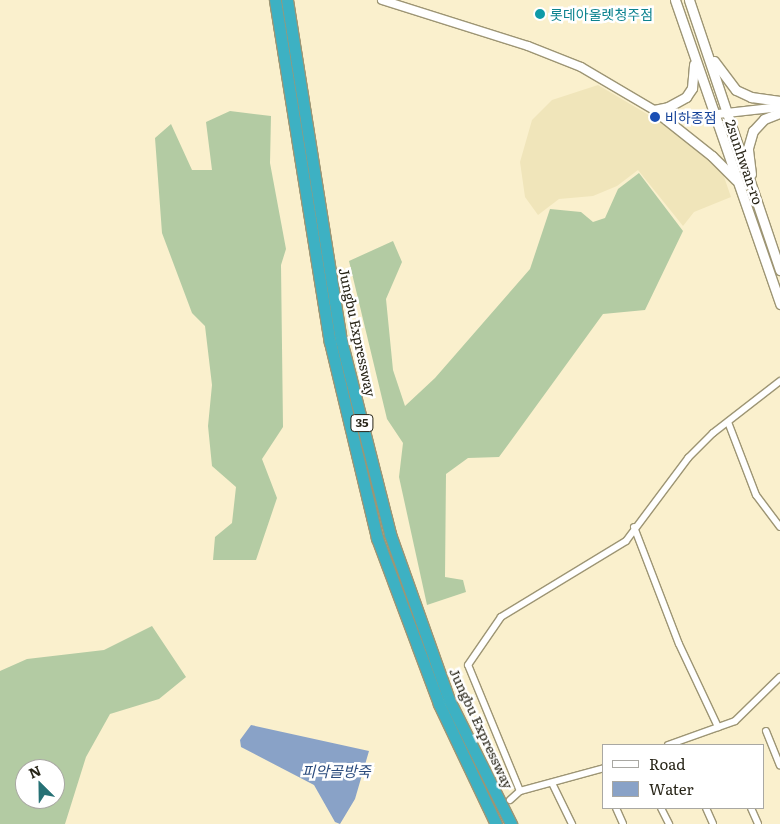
<!DOCTYPE html>
<html>
<head>
<meta charset="utf-8">
<style>
	body { margin:0 }
	#map { position:relative; width:780px; height:824px; overflow:hidden; background:#faf0cd; font-family:Literata,"Noto Sans KR",serif }
	div>[style] { position:absolute }
	.built>* { inset:0; background:#f0e5ba }
	.forest>* { inset:0; background:#b3cba3 }
	.water>* { inset:0; background:#89a2c7 }
	.roads { filter:drop-shadow(1px 0 #9d9574) drop-shadow(-1px 0 #9d9574) drop-shadow(0 1px #9d9574) drop-shadow(0 -1px #9d9574) }
	.minor>* { height:6px; margin:-3px; padding:0 3px; transform-origin:3px; border-radius:3px; background:#fff }
	.tertiary>* { height:8px; margin:-4px; padding:0 4px; transform-origin:4px; border-radius:4px; background:#fff }
	.secondary>* { height:9px; margin:-4.5px; padding:0 4.5px; transform-origin:4.5px; border-radius:4.5px; background:#fff }
	.motorway>* { height:11px; margin:-5.5px; padding:0 5.5px; transform-origin:5.5px; border-radius:5.5px; background:#3db1c3 }
	.dots>* { width:14px; height:14px; translate:-50% -50%; box-sizing:border-box; border:2px solid #fff; border-radius:50% }
	span { translate:-50% -50%; white-space:nowrap; text-align:center; line-height:1.15; -webkit-text-stroke:5px #fff; paint-order:stroke }
	.shield-label span { padding:1px 4px; background:#fff; border:1px solid; border-radius:4px; -webkit-text-stroke-width:0 }
	.shield-label { font-size:12px; color:#282518; font-weight:700 }
	.culture-label { font-size:14px; color:#0d838f }
	.left { translate:0 -50%; text-align:left }
	.transit-label { font-size:14px; color:#164399 }
	.street-label { font-size:14px; color:#282518 }
	.water-label { font-size:15px; color:#2a4b7d; font-style:italic }
	.legend { position:absolute; left:602px; top:744px; width:162px; height:65px; box-sizing:border-box; background:#fff; border:1px solid #a9a8a3; margin:0; padding:6px 9px; list-style:none; font-size:15px; color:#282518 }
	.legend li { display:flex; align-items:center; gap:10px; height:25px }
	.legend b { width:25px; border:1px solid #a9a8a3 }
	.north { position:absolute; left:15px; top:759px; width:50px; height:50px; box-sizing:border-box; background:#fff; border:1px solid #a9a8a3; border-radius:50%; rotate:337deg; font-size:14px; font-weight:700; line-height:20px; text-align:center; color:#282518 }
	.north::after { content:''; display:block; margin:auto; width:18px; height:22px; background:#267175; clip-path:polygon(50% 0,100% 100%,50% 72%,0 100%) }
</style>
</head>
<body>
<div id="map">
	<div class="built">
		<div style="clip-path:polygon(598px 85px,664px 124px,701px 153px,722px 171px,731px 197px,694px 212px,683px 226px,638px 170px,617px 186px,593px 196px,559px 199px,538px 215px,525px 197px,520px 162px,532px 120px,552px 100px)"></div>
	</div>
	<div class="forest">
		<div style="clip-path:polygon(230px 111px,271px 116px,270px 163px,286px 249px,281px 265px,283px 427px,262px 459px,277px 498px,256px 560px,213px 560px,215px 537px,232px 523px,236px 487px,212px 466px,208px 426px,212px 385px,205px 326px,192px 313px,162px 233px,155px 138px,171px 124px,192px 170px,212px 170px,206px 122px)"></div>
		<div style="clip-path:polygon(639px 173px,683px 231px,645px 310px,603px 314px,499px 457px,468px 458px,446px 474px,445px 577px,463px 580px,466px 592px,427px 605px,399px 477px,403px 443px,387px 419px,349px 261px,393px 241px,402px 262px,386px 299px,393px 370px,405px 406px,435px 378px,530px 269px,550px 209px,581px 212px,593px 222px,605px 218px,618px 189px)"></div>
		<div style="clip-path:polygon(evenodd,152px 626px,186px 677px,159px 699px,110px 714px,86px 757px,65px 824px,0 824px,0 671px,27px 659px,104px 650px,152px 626px,25px 769px,55px 769px,55px 799px,25px 799px,25px 769px)"></div>
	</div>
	<div class="water">
		<div style="clip-path:polygon(251px 725px,369px 751px,355px 799px,340px 824px,335px 822px,314px 785px,241px 747px,240px 740px)"></div>
	</div>
	<div class="roads">
		<div class="minor">
			<div style="left:728px;top:422px;width:78px;rotate:69deg"></div>
			<div style="left:756px;top:495px;width:40px;rotate:53deg"></div>
			<div style="left:634px;top:527px;width:125px;rotate:69deg"></div>
			<div style="left:679px;top:644px;width:92px;rotate:64.8deg"></div>
			<div style="left:766px;top:731px;width:37px;rotate:68deg"></div>
			<div style="left:668px;top:745px;width:71px;rotate:-19.7deg"></div>
			<div style="left:735px;top:721px;width:63px;rotate:-44.4deg"></div>
			<div style="left:552px;top:783px;width:46px;rotate:64deg"></div>
			<div style="left:520px;top:791px;width:136px;rotate:-112.4deg"></div>
			<div style="left:468px;top:665px;width:58px;rotate:-55.5deg"></div>
			<div style="left:501px;top:617px;width:146px;rotate:-31.3deg"></div>
			<div style="left:626px;top:541px;width:104px;rotate:-53.2deg"></div>
			<div style="left:688px;top:458px;width:35px;rotate:-45deg"></div>
			<div style="left:713px;top:433px;width:85px;rotate:-37.8deg"></div>
			<div style="left:510px;top:800px;width:13px;rotate:-42deg"></div>
			<div style="left:520px;top:791px;width:87px;rotate:-15.3deg"></div>
			<div style="left:616px;top:808px;width:17px;rotate:66deg"></div>
			<div style="left:661px;top:808px;width:18px;rotate:63deg"></div>
			<div style="left:706px;top:808px;width:17px;rotate:66deg"></div>
			<div style="left:751px;top:808px;width:17px;rotate:66deg"></div>
		</div>
		<div class="tertiary">
			<div style="left:382px;top:0;width:153px;rotate:17.5deg"></div>
			<div style="left:528px;top:46px;width:57px;rotate:21.6deg"></div>
			<div style="left:581px;top:67px;width:85px;rotate:30.5deg"></div>
			<div style="left:654px;top:110px;width:17px;rotate:17deg"></div>
			<div style="left:670px;top:115px;width:12px;rotate:14deg"></div>
			<div style="left:682px;top:118px;width:99px;rotate:-6.4deg"></div>
		</div>
		<div class="secondary">
			<div style="left:675px;top:0;width:322px;rotate:70.9deg"></div>
			<div style="left:689px;top:0;width:285px;rotate:71.4deg"></div>
			<div style="left:714px;top:61px;width:36px;rotate:53deg"></div>
			<div style="left:736px;top:90px;width:17px;rotate:25deg"></div>
			<div style="left:751px;top:97px;width:29px;rotate:8deg"></div>
			<div style="left:654px;top:110px;width:74px;rotate:38.4deg"></div>
			<div style="left:712px;top:156px;width:34px;rotate:45deg"></div>
			<div style="left:654px;top:110px;width:14px;rotate:-12deg"></div>
			<div style="left:668px;top:107px;width:21px;rotate:-29deg"></div>
			<div style="left:686px;top:97px;width:11px;rotate:-56deg"></div>
			<div style="left:692px;top:88px;width:24px;rotate:-85deg"></div>
			<div style="left:751px;top:174px;width:26px;rotate:-97deg"></div>
			<div style="left:748px;top:148px;width:18px;rotate:-74deg"></div>
			<div style="left:753px;top:131px;width:16px;rotate:-47deg"></div>
			<div style="left:764px;top:119px;width:17px;rotate:-21deg"></div>
		</div>
		<div class="motorway">
			<div style="left:275px;top:0;width:346px;rotate:80.9deg"></div>
			<div style="left:330px;top:342px;width:202px;rotate:76.5deg"></div>
			<div style="left:377px;top:538px;width:177px;rotate:69.5deg"></div>
			<div style="left:439px;top:704px;width:133px;rotate:64.6deg"></div>
			<div style="left:287px;top:0;width:344px;rotate:81deg"></div>
			<div style="left:341px;top:340px;width:200px;rotate:75.8deg"></div>
			<div style="left:390px;top:534px;width:176px;rotate:70.4deg"></div>
			<div style="left:449px;top:700px;width:139px;rotate:63.4deg"></div>
		</div>
	</div>
	<div class="dots">
		<div style="left:540px;top:14px;background:#0f9aa8"></div>
		<div style="left:655px;top:117px;background:#1a4fb4"></div>
	</div>
	<div class="shield-label">
		<span style="left:362px;top:423px">35</span>
	</div>
	<div class="culture-label">
		<span class="left" style="left:550px;top:14px">롯데아울렛청주점</span>
	</div>
	<div class="transit-label">
		<span class="left" style="left:665px;top:117px">비하종점</span>
	</div>
	<div class="street-label">
		<span style="left:745px;top:162px;rotate:71deg">2sunhwan-ro</span>
		<span style="left:358px;top:332px;rotate:78deg">Jungbu Expressway</span>
		<span style="left:482px;top:728px;rotate:65deg">Jungbu Expressway</span>
	</div>
	<div class="water-label">
		<span style="left:336px;top:771px">피악골방죽</span>
	</div>
	<ul class="legend">
	<li><b style="height:6px;background:#fff"></b>Road</li>
	<li><b style="height:14px;background:#89a2c7"></b>Water</li>
	</ul>
	<div class="north">N</div>
</div>
</body>
</html>
